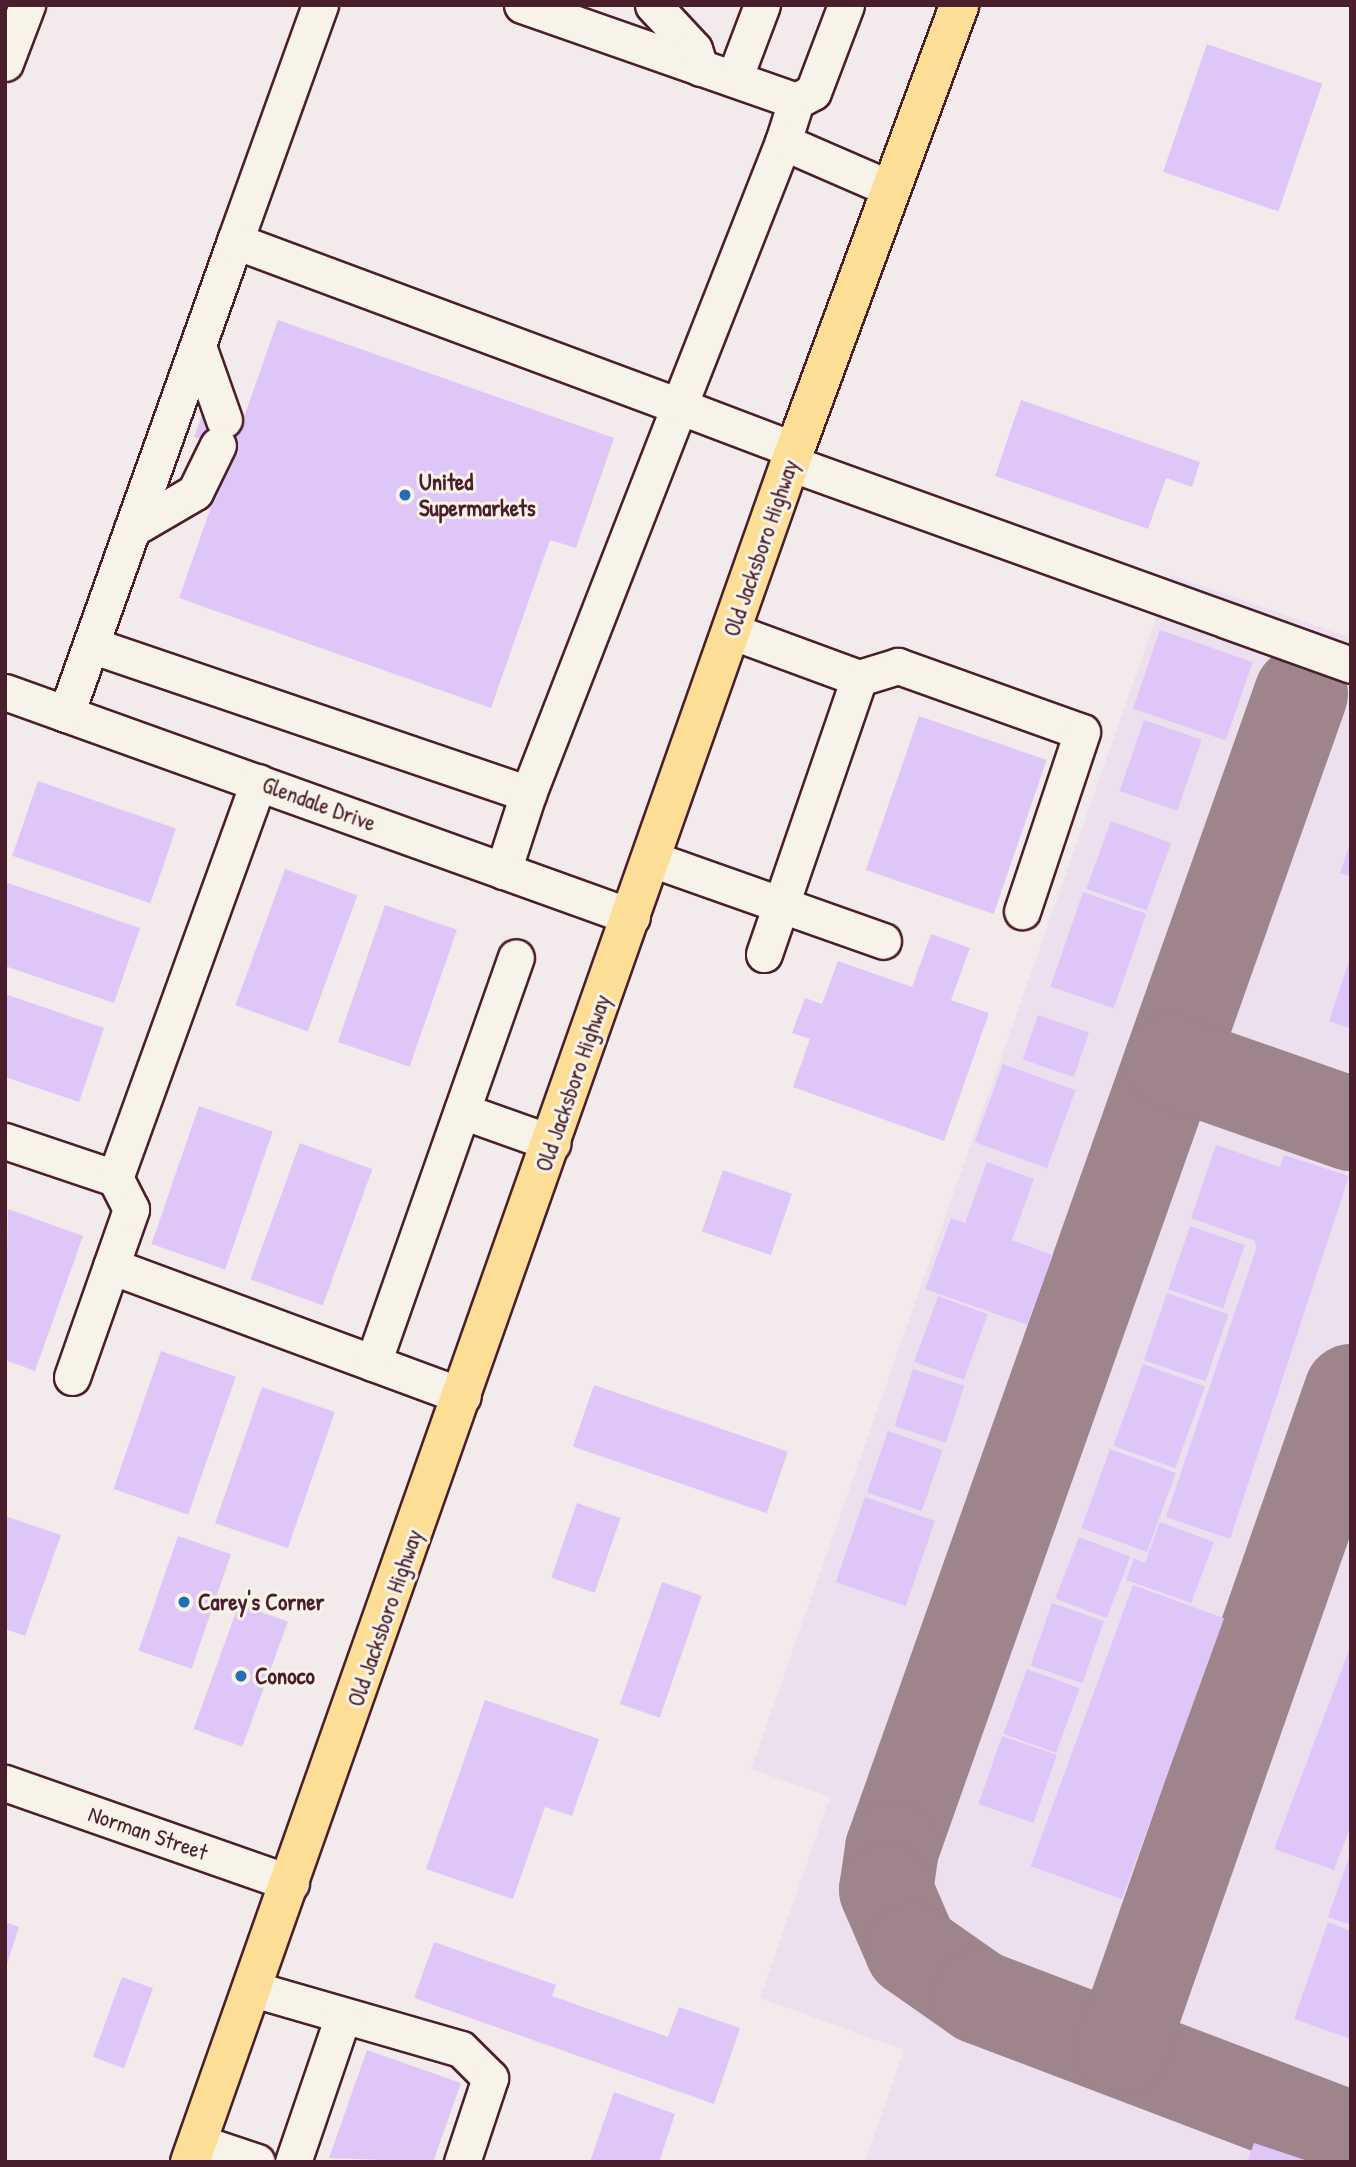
<!DOCTYPE html>
<html>
<head>
<meta charset="utf-8">
<style>
	body { margin:0 }
	#map { position:relative; width:1356px; height:2167px; overflow:hidden; background:#f2eaeb; font-family:"Patrick Hand",sans-serif }
	div>[style] { position:absolute }
	.built>* { inset:0; background:#ece0ef }
	.taxiway>* { height:94px; margin:-47px; padding:0 47px; transform-origin:47px; border-radius:47px; background:#9e848b }
	.building>* { inset:0; background:#dec7f8; transform-origin:0 0 }
	.roads { filter:drop-shadow(2px 0 #4a1f2b) drop-shadow(-2px 0 #4a1f2b) drop-shadow(0 2px #4a1f2b) drop-shadow(0 -2px #4a1f2b) }
	.minor>* { height:35px; margin:-17.5px; padding:0 17.5px; transform-origin:17.5px; border-radius:17.5px; background:#f7f3e8 }
	.major>* { height:38px; margin:-19px; padding:0 19px; transform-origin:19px; border-radius:19px; background:#fdde96 }
	.dots>* { width:19px; height:19px; translate:-50% -50%; box-sizing:border-box; border:4px solid #f7f3e8; border-radius:50% }
	span { translate:-50% -50%; white-space:nowrap; text-align:center; line-height:1.15; -webkit-text-stroke:6px #f7f3e8; paint-order:stroke }
	.poi-label { font-size:23px; color:#4a1f2b; font-weight:700 }
	.left { translate:0 -50%; text-align:left }
	.street-label { font-size:23px; color:#4a1f2b }
	.frame { position:absolute; inset:0; border:7px solid #4a1f2b; pointer-events:none }
</style>
</head>
<body>
<div id="map">
	<div class="built">
		<div style="clip-path:polygon(1171px 575px,1351px 638px,1351px 2162px,865px 2162px,904px 2050px,760px 1998px,830px 1797px,751px 1769px)"></div>
	</div>
	<div class="taxiway">
		<div style="left:1301px;top:694px;width:1225px;rotate:109.5deg"></div>
		<div style="left:892px;top:1849px;width:41px;rotate:98.3deg"></div>
		<div style="left:886px;top:1890px;width:65px;rotate:66.6deg"></div>
		<div style="left:912px;top:1950px;width:82px;rotate:35deg"></div>
		<div style="left:979px;top:1997px;width:398px;rotate:20.8deg"></div>
		<div style="left:1171px;top:1061px;width:191px;rotate:19.3deg"></div>
		<div style="left:1121px;top:2049px;width:697px;rotate:-70.73deg"></div>
	</div>
	<div class="building">
		<div style="left:1207px;top:44px;width:122px;height:135px;rotate:19deg"></div>
		<div style="clip-path:polygon(278px 320px,614px 438px,576px 548px,550px 540px,491px 708px,179px 598px,231px 450px,194px 437px,203px 412px,241px 426px)"></div>
		<div style="clip-path:polygon(1021px 400px,1200px 462px,1192px 487px,1166px 478px,1148px 529px,995px 476px)"></div>
		<div style="left:1160px;top:630px;width:98px;height:83px;rotate:19deg"></div>
		<div style="left:919px;top:716px;width:135px;height:163px;rotate:19deg"></div>
		<div style="left:1144px;top:720px;width:61px;height:75px;rotate:19deg"></div>
		<div style="left:38px;top:781px;width:146px;height:79px;rotate:19deg"></div>
		<div style="left:1111px;top:821px;width:64px;height:72px;rotate:20deg"></div>
		<div style="clip-path:polygon(1350px 843px,1351px 843px,1351px 877px,1340px 873px)"></div>
		<div style="left:285px;top:869px;width:77px;height:145px;rotate:20deg"></div>
		<div style="clip-path:polygon(5px 882px,140px 928px,114px 1003px,5px 966px)"></div>
		<div style="left:1083px;top:892px;width:67px;height:100px;rotate:19deg"></div>
		<div style="left:385px;top:905px;width:76px;height:145px;rotate:19deg"></div>
		<div style="clip-path:polygon(931px 934px,970px 948px,951px 1000px,989px 1013px,944px 1141px,793px 1087px,810px 1039px,792px 1033px,805px 998px,822px 1004px,838px 961px,912px 987px)"></div>
		<div style="clip-path:polygon(1350px 958px,1351px 958px,1351px 1029px,1329px 1021px)"></div>
		<div style="clip-path:polygon(5px 994px,104px 1028px,79px 1102px,5px 1077px)"></div>
		<div style="left:1038px;top:1015px;width:54px;height:47px;rotate:19deg"></div>
		<div style="left:1003px;top:1064px;width:77px;height:83px;rotate:20deg"></div>
		<div style="left:199px;top:1106px;width:78px;height:146px;rotate:19deg"></div>
		<div style="left:300px;top:1143px;width:77px;height:145px;rotate:20deg"></div>
		<div style="clip-path:polygon(1216px 1145px,1280px 1167px,1284px 1155px,1349px 1176px,1230px 1539px,1166px 1517px,1256px 1249px,1255px 1241px,1191px 1218px)"></div>
		<div style="clip-path:polygon(987px 1162px,1034px 1179px,1012px 1240px,1053px 1255px,1027px 1325px,925px 1289px,951px 1218px,965px 1223px)"></div>
		<div style="left:723px;top:1170px;width:73px;height:65px;rotate:19deg"></div>
		<div style="clip-path:polygon(8px 1209px,83px 1236px,35px 1371px,5px 1360px)"></div>
		<div style="left:1190px;top:1226px;width:58px;height:67px;rotate:19deg"></div>
		<div style="left:1167px;top:1293px;width:65px;height:71px;rotate:19deg"></div>
		<div style="left:938px;top:1296px;width:53px;height:70px;rotate:20deg"></div>
		<div style="left:161px;top:1351px;width:79px;height:146px;rotate:19deg"></div>
		<div style="left:1143px;top:1364px;width:66px;height:87px;rotate:20deg"></div>
		<div style="left:913px;top:1369px;width:54px;height:60px;rotate:18deg"></div>
		<div style="left:594px;top:1385px;width:205px;height:65px;rotate:19deg"></div>
		<div style="left:262px;top:1387px;width:77px;height:144px;rotate:19deg"></div>
		<div style="left:888px;top:1431px;width:58px;height:65px;rotate:19deg"></div>
		<div style="left:1110px;top:1449px;width:70px;height:84px;rotate:20deg"></div>
		<div style="left:865px;top:1497px;width:74px;height:90px;rotate:19deg"></div>
		<div style="left:577px;top:1503px;width:46px;height:79px;rotate:19deg"></div>
		<div style="clip-path:polygon(5px 1516px,61px 1535px,25px 1636px,5px 1629px)"></div>
		<div style="clip-path:polygon(1160px 1522px,1214px 1542px,1191px 1603px,1126px 1580px,1134px 1558px,1145px 1563px)"></div>
		<div style="left:178px;top:1536px;width:56px;height:121px;rotate:19deg"></div>
		<div style="left:1079px;top:1537px;width:55px;height:66px;rotate:21deg"></div>
		<div style="left:662px;top:1582px;width:42px;height:129px;rotate:19deg"></div>
		<div style="left:1133px;top:1585px;width:97px;height:299px;rotate:20deg"></div>
		<div style="left:1052px;top:1603px;width:55px;height:66px;rotate:19deg"></div>
		<div style="left:239px;top:1604px;width:52px;height:133px;rotate:20deg"></div>
		<div style="clip-path:polygon(1351px 1645px,1351px 1825px,1334px 1870px,1274px 1849px)"></div>
		<div style="left:1027px;top:1669px;width:56px;height:69px;rotate:20deg"></div>
		<div style="clip-path:polygon(485px 1700px,599px 1739px,572px 1816px,545px 1807px,513px 1899px,426px 1869px)"></div>
		<div style="left:1002px;top:1736px;width:58px;height:72px;rotate:19deg"></div>
		<div style="clip-path:polygon(1350px 1854px,1351px 1854px,1351px 1925px,1328px 1917px)"></div>
		<div style="clip-path:polygon(5px 1922px,19px 1927px,6px 1967px,5px 1967px)"></div>
		<div style="clip-path:polygon(1328px 1922px,1351px 1931px,1351px 2039px,1294px 2019px)"></div>
		<div style="clip-path:polygon(434px 1942px,556px 1985px,552px 1996px,668px 2037px,679px 2007px,740px 2028px,714px 2104px,414px 1998px)"></div>
		<div style="left:122px;top:1977px;width:33px;height:85px;rotate:20deg"></div>
		<div style="clip-path:polygon(367px 2050px,461px 2083px,433px 2162px,329px 2158px)"></div>
		<div style="clip-path:polygon(614px 2092px,675px 2114px,659px 2162px,590px 2162px)"></div>
		<div style="clip-path:polygon(1254px 2143px,1308px 2161px,1308px 2162px,1247px 2162px)"></div>
	</div>
	<div class="roads">
		<div class="minor">
			<div style="left:522px;top:5px;width:290px;rotate:19.3deg"></div>
			<div style="left:796px;top:101px;width:43px;rotate:107.6deg"></div>
			<div style="left:653px;top:5px;width:60px;rotate:47deg"></div>
			<div style="left:694px;top:49px;width:20px;rotate:72deg"></div>
			<div style="left:5px;top:63px;width:62px;rotate:-69.2deg"></div>
			<div style="left:734px;top:79px;width:79px;rotate:-69.3deg"></div>
			<div style="left:796px;top:101px;width:19px;rotate:-28deg"></div>
			<div style="left:813px;top:92px;width:93px;rotate:-69.2deg"></div>
			<div style="left:235px;top:241px;width:251px;rotate:-70.2deg"></div>
			<div style="left:198px;top:346px;width:78px;rotate:70.6deg"></div>
			<div style="left:790px;top:463px;width:596px;rotate:19.8deg"></div>
			<div style="left:132px;top:529px;width:73px;rotate:-30.4deg"></div>
			<div style="left:195px;top:492px;width:52px;rotate:-63.9deg"></div>
			<div style="left:731px;top:631px;width:136px;rotate:20.2deg"></div>
			<div style="left:859px;top:678px;width:292px;rotate:109deg"></div>
			<div style="left:91px;top:645px;width:462px;rotate:18.8deg"></div>
			<div style="left:528px;top:794px;width:81px;rotate:108deg"></div>
			<div style="left:859px;top:678px;width:41px;rotate:-17.1deg"></div>
			<div style="left:898px;top:666px;width:195px;rotate:19.7deg"></div>
			<div style="left:1082px;top:732px;width:189px;rotate:108.5deg"></div>
			<div style="left:5px;top:692px;width:666px;rotate:19.74deg"></div>
			<div style="left:66px;top:714px;width:502px;rotate:-70.34deg"></div>
			<div style="left:235px;top:241px;width:474px;rotate:20.4deg"></div>
			<div style="left:679px;top:406px;width:284px;rotate:-68.5deg"></div>
			<div style="left:783px;top:142px;width:118px;rotate:23.5deg"></div>
			<div style="left:528px;top:794px;width:416px;rotate:-68.7deg"></div>
			<div style="left:679px;top:406px;width:124px;rotate:20.8deg"></div>
			<div style="left:652px;top:859px;width:245px;rotate:19.5deg"></div>
			<div style="left:462px;top:1111px;width:96px;rotate:19.6deg"></div>
			<div style="left:5px;top:1141px;width:116px;rotate:18.6deg"></div>
			<div style="left:111px;top:1266px;width:375px;rotate:20.3deg"></div>
			<div style="left:373px;top:1363px;width:430px;rotate:-70.6deg"></div>
			<div style="left:72px;top:1377px;width:178px;rotate:-70.6deg"></div>
			<div style="left:131px;top:1209px;width:35px;rotate:-117deg"></div>
			<div style="left:115px;top:1178px;width:421px;rotate:-70.1deg"></div>
			<div style="left:5px;top:1783px;width:303px;rotate:19.3deg"></div>
			<div style="left:253px;top:1989px;width:216px;rotate:16.1deg"></div>
			<div style="left:461px;top:2049px;width:41px;rotate:45deg"></div>
			<div style="left:490px;top:2078px;width:89px;rotate:108.4deg"></div>
			<div style="left:197px;top:2142px;width:63px;rotate:18.4deg"></div>
			<div style="left:293px;top:2162px;width:154px;rotate:-71.1deg"></div>
		</div>
		<div class="major">
			<div style="left:190px;top:2162px;width:1802px;rotate:-70.55deg"></div>
			<div style="left:790px;top:463px;width:488px;rotate:-69.7deg"></div>
		</div>
	</div>
	<div class="dots">
		<div style="left:405px;top:495px;background:#1f6fb2"></div>
		<div style="left:184px;top:1602px;background:#1f6fb2"></div>
		<div style="left:241px;top:1676px;background:#1f6fb2"></div>
	</div>
	<div class="poi-label">
		<span class="left" style="left:419px;top:495px">United<br>Supermarkets</span>
		<span class="left" style="left:198px;top:1602px">Carey's Corner</span>
		<span class="left" style="left:255px;top:1676px">Conoco</span>
	</div>
	<div class="street-label">
		<span style="left:761px;top:548px;rotate:-71deg">Old Jacksboro Highway</span>
		<span style="left:319px;top:804px;rotate:20deg">Glendale Drive</span>
		<span style="left:573px;top:1083px;rotate:-71deg">Old Jacksboro Highway</span>
		<span style="left:385px;top:1618px;rotate:-71deg">Old Jacksboro Highway</span>
		<span style="left:148px;top:1833px;rotate:19deg">Norman Street</span>
	</div>
	<div class="frame"></div>
</div>
</body>
</html>
